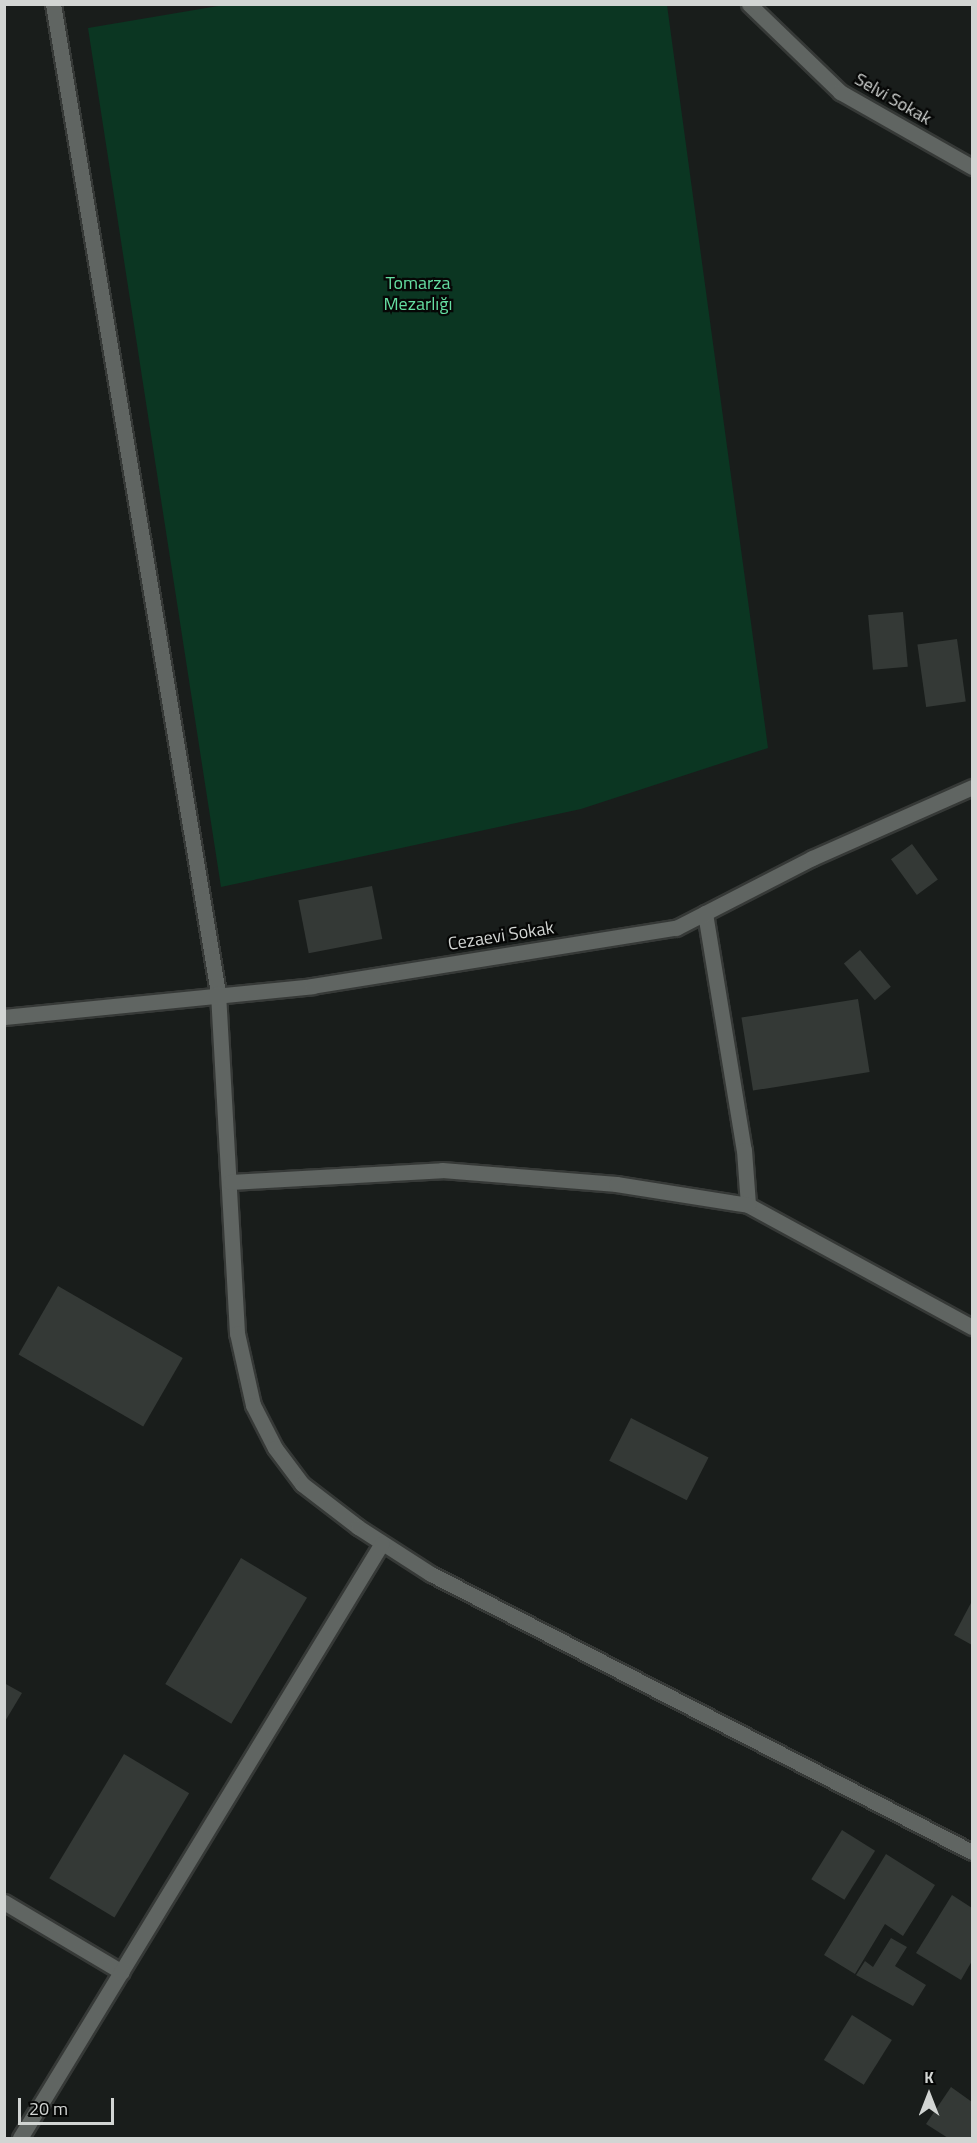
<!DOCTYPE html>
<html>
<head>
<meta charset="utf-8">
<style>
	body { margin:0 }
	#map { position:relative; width:977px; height:2143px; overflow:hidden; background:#191d1b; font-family:"Titillium Web",sans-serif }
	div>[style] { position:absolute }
	.green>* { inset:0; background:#0b3622 }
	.building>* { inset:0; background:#343936; transform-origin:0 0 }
	.roads { filter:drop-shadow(2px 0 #363937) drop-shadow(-2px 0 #363937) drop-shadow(0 2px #363937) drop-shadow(0 -2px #363937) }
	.minor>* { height:15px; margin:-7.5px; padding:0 7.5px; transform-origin:7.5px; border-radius:7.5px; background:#606562 }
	span { translate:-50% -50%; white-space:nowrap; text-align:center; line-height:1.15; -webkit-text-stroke:4.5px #060706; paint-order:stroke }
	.street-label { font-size:18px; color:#d2d5d3 }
	.park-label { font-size:18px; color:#65dfa2 }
	.frame { position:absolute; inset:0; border:6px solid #d2d5d3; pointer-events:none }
	.north { position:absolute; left:899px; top:2065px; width:60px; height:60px; -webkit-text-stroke:4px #060706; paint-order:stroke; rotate:0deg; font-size:16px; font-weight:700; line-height:24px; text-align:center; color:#d2d5d3 }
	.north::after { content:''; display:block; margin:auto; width:21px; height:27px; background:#d2d5d3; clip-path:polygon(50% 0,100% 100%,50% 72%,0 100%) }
	.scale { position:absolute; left:18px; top:2098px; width:96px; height:27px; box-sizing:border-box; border:3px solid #d2d5d3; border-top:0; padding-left:8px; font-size:18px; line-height:21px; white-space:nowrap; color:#d2d5d3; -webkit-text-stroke:4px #060706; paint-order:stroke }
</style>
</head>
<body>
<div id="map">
	<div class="green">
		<div style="clip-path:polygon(224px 5px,667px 5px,768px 748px,581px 809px,221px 887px,88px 28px)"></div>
	</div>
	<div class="building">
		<div style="left:903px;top:612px;width:55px;height:35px;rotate:85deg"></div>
		<div style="left:957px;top:639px;width:63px;height:40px;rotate:82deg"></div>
		<div style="left:912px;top:844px;width:44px;height:26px;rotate:54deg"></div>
		<div style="left:372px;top:886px;width:54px;height:75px;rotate:79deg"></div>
		<div style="left:860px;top:950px;width:48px;height:21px;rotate:50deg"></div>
		<div style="left:858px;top:999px;width:74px;height:118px;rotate:81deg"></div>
		<div style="left:58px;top:1286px;width:144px;height:79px;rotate:30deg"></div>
		<div style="left:631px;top:1418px;width:87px;height:48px;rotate:27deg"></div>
		<div style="left:241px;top:1558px;width:77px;height:147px;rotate:31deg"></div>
		<div style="clip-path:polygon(972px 1601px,972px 1645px,954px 1635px)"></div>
		<div style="clip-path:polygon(4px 1683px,22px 1693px,4px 1723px)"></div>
		<div style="left:124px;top:1754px;width:76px;height:145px;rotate:31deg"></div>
		<div style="left:842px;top:1830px;width:39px;height:58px;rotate:32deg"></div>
		<div style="clip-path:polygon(886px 1854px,935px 1885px,903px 1936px,885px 1924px,855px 1974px,824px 1955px)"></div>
		<div style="clip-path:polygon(952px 1895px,972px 1908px,972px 1961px,961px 1980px,916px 1953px)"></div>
		<div style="clip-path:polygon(891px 1938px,907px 1947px,895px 1966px,926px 1985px,913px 2006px,856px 1975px,865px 1961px,873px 1967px)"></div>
		<div style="left:852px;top:2015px;width:47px;height:53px;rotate:32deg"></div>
		<div style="clip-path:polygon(951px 2087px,972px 2102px,972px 2138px,948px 2138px,926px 2124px)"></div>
	</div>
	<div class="roads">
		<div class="minor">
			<div style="left:53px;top:4px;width:1003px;rotate:80.53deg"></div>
			<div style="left:218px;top:993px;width:341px;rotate:86.8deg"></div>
			<div style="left:237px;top:1333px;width:74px;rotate:77.5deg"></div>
			<div style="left:253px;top:1405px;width:48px;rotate:62.9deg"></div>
			<div style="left:275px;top:1448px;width:45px;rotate:53.1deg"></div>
			<div style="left:302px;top:1484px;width:71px;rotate:37.5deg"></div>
			<div style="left:358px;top:1527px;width:87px;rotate:32.8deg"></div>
			<div style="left:431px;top:1574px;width:608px;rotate:27.2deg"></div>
			<div style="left:749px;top:4px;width:127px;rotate:44deg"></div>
			<div style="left:840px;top:92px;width:152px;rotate:29.6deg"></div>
			<div style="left:705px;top:913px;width:240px;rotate:80.7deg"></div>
			<div style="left:744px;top:1150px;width:55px;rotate:85.8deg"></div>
			<div style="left:748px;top:1205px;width:255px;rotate:28.6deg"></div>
			<div style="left:4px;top:1017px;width:310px;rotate:-5.7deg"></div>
			<div style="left:312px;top:986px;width:369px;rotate:-9.1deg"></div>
			<div style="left:676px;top:928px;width:153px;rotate:-27.2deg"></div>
			<div style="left:812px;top:858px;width:175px;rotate:-23.9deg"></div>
			<div style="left:230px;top:1182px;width:212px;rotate:-3.2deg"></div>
			<div style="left:442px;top:1170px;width:175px;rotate:4.6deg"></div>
			<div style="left:616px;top:1184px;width:134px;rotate:9deg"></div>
			<div style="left:4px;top:1902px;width:137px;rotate:30.7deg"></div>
			<div style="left:20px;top:2138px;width:696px;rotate:-58.68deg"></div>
		</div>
	</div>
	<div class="street-label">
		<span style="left:893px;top:99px;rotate:30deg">Selvi Sokak</span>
		<span style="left:501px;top:936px;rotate:-9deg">Cezaevi Sokak</span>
	</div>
	<div class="park-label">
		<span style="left:418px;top:294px">Tomarza<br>Mezarlığı</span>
	</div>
	<div class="frame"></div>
	<div class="north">K</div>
	<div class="scale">20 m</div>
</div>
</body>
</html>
